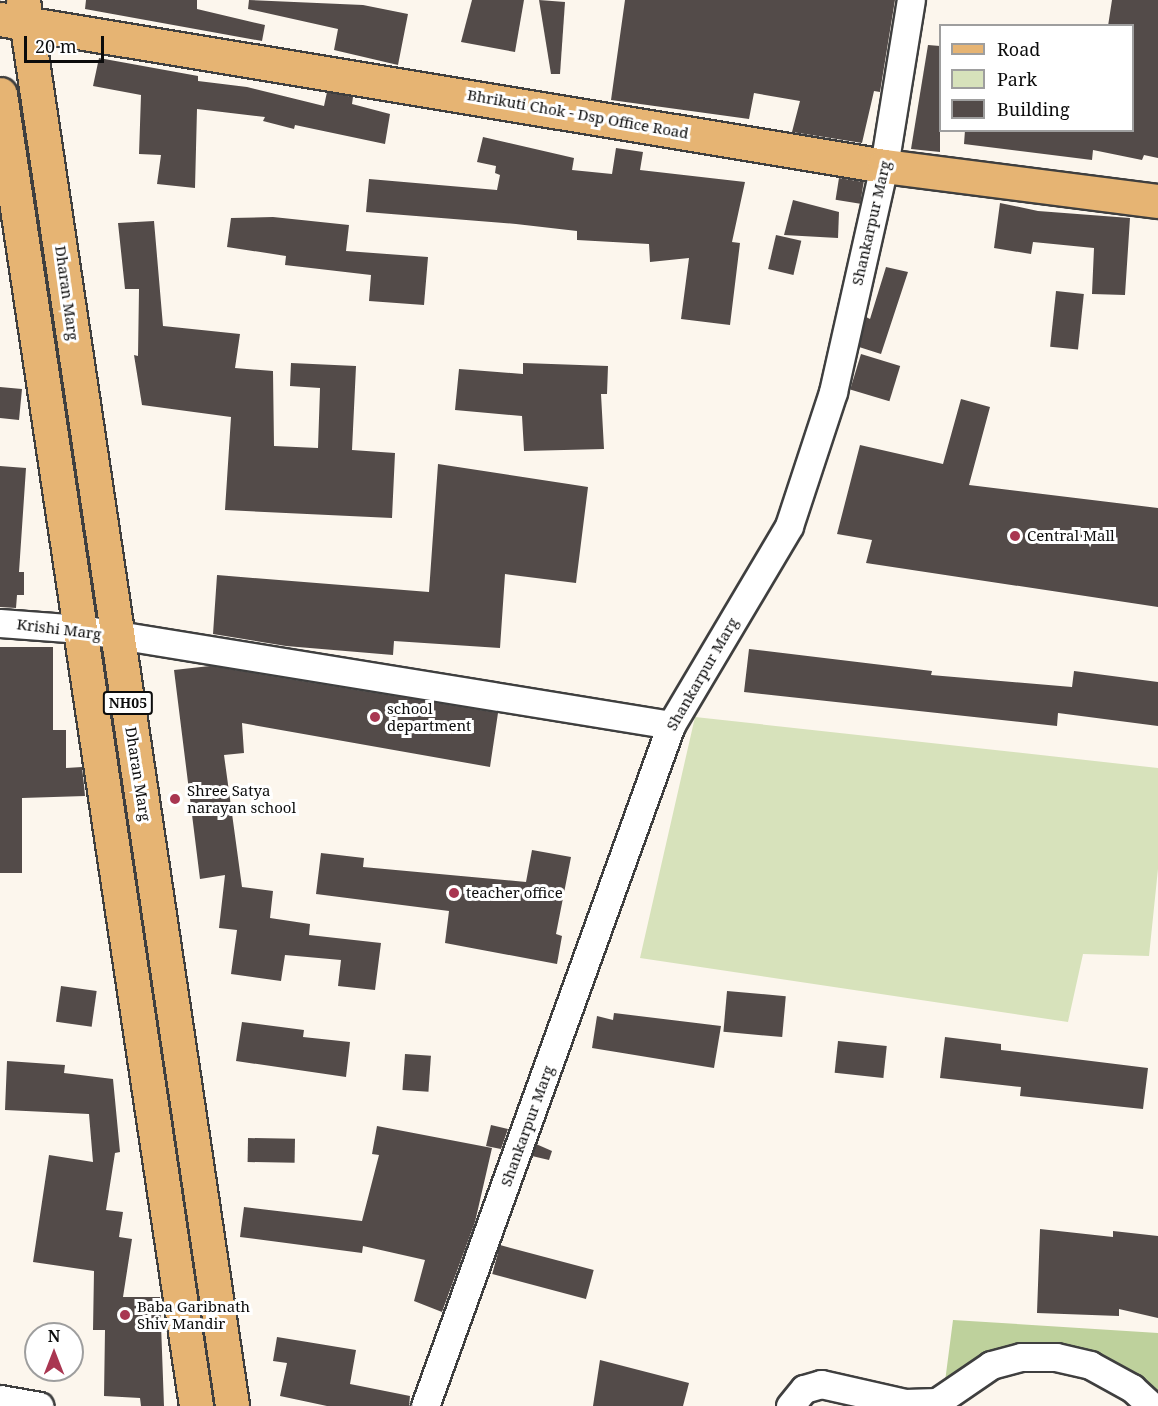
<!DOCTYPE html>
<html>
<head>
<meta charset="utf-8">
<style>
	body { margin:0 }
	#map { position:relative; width:1158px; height:1406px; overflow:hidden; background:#fcf6ed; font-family:"Noto Serif",serif }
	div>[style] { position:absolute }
	.green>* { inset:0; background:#d7e2bb }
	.forest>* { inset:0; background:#bed19c }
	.building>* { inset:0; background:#534b49; transform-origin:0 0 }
	.roads { filter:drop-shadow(2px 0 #3f3f3f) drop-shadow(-2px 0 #3f3f3f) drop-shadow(0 2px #3f3f3f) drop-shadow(0 -2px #3f3f3f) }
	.minor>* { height:27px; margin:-13.5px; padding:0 13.5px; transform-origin:13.5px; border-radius:13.5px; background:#fff }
	.major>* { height:33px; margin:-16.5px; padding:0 16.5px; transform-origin:16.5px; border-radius:16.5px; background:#e6b473 }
	.dots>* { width:16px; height:16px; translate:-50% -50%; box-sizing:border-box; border:3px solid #fff; border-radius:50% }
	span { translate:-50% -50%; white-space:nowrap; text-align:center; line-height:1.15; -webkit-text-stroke:6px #fff; paint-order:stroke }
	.shield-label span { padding:2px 4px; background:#fff; border:2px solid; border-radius:4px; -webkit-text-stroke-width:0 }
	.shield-label { font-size:14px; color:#0c0c0c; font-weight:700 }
	.street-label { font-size:15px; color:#0c0c0c }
	.poi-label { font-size:15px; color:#0c0c0c }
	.left { translate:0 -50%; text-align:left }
	.legend { position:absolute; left:939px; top:24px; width:195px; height:108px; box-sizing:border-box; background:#fff; border:2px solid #9e9e9e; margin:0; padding:8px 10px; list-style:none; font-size:18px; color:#0c0c0c }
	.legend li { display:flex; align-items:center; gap:12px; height:30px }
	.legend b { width:30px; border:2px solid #9e9e9e }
	.north { position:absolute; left:24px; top:1322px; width:60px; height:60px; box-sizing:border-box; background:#fff; border:2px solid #9e9e9e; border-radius:50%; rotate:0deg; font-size:16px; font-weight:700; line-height:24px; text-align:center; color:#0c0c0c }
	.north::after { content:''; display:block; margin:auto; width:21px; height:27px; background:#a93651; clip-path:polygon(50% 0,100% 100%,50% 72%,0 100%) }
	.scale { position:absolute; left:24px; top:36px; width:80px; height:27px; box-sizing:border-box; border:3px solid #0c0c0c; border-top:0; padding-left:8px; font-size:18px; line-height:21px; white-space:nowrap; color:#0c0c0c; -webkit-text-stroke:4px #fff; paint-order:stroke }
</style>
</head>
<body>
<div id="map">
	<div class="green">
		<div style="clip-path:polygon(695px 717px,1158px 768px,1158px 869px,1149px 956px,1083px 954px,1068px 1022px,640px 958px)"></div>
	</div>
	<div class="forest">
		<div style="clip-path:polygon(953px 1320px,1158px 1333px,1158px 1406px,1082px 1364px,1033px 1360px,943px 1397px)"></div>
	</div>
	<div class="building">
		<div style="clip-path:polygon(86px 0,197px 0,197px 9px,265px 25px,262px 41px,85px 9px)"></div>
		<div style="clip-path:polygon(249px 0,363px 5px,408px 14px,398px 65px,334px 50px,338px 29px,248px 9px)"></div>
		<div style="clip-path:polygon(472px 0,524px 0,515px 52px,461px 42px)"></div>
		<div style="clip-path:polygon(539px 0,565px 2px,560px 74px,551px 74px)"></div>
		<div style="clip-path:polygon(625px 0,895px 0,880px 92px,874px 91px,862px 143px,792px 132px,800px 101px,754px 93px,749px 119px,611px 100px)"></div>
		<div style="clip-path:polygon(1112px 0,1158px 0,1158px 158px,1144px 155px,1142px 160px,1093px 150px,1092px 160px,964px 144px,965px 130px,1132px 130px,1132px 26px,1108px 26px)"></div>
		<div style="clip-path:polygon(928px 45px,940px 46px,940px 152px,911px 149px)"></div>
		<div style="clip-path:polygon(99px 58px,198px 76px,198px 81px,247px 87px,324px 106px,327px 92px,353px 97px,352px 104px,390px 114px,385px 144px,295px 125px,294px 129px,263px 121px,265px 117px,197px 109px,195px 188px,157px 184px,161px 155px,139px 154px,141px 95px,93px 86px)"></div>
		<div style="clip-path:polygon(483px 137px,574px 158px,572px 170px,612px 174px,616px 148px,643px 152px,640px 170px,745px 182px,732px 242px,740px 243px,730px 325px,681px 319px,689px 258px,650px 262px,649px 244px,577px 240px,577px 231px,516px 224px,366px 212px,369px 179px,497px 190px,500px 175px,495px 173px,496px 166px,477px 162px)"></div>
		<div style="left:839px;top:178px;width:25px;height:22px;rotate:9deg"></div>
		<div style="clip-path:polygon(793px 200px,839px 212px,838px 238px,784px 235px)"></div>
		<div style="clip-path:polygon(1000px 203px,1038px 211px,1130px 218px,1125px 295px,1092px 294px,1094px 248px,1033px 242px,1031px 254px,994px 248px)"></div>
		<div style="clip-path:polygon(273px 217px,349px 225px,346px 251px,428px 257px,424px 305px,369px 301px,371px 275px,285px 265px,286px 256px,227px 247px,231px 218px)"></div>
		<div style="clip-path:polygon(154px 221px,163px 326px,240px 334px,235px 368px,273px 371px,274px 446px,318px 448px,320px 388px,290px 386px,291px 363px,356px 366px,352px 450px,395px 453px,392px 518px,225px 510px,231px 417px,142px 405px,134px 355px,138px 356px,139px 289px,125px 289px,118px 223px)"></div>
		<div style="left:776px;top:235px;width:26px;height:35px;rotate:13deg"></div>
		<div style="clip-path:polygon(886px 267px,908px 272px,881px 354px,859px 347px,866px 317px,870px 319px)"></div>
		<div style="left:1056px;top:291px;width:28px;height:56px;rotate:6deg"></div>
		<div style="left:861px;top:354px;width:41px;height:37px;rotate:17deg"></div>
		<div style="clip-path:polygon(523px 363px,608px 366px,607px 394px,601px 394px,604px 449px,524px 451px,522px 416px,455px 410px,459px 369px,523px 374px)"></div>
		<div style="clip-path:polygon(0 387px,22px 389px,19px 420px,0 418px)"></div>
		<div style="clip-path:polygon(961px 399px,990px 407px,969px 485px,1158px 508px,1158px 607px,866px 563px,872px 540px,837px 534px,860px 445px,943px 464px)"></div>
		<div style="clip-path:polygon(438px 464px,588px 487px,576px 583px,505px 574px,500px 648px,394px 641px,393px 655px,286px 646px,213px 634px,217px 575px,429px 592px)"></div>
		<div style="clip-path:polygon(0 466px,26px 468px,19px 572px,24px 572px,24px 595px,17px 595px,16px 608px,0 607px)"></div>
		<div style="clip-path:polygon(0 647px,53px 647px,53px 730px,66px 730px,66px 768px,82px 767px,84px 785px,85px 796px,22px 798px,22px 873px,0 873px)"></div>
		<div style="clip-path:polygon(749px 649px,932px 671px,931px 675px,1072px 687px,1074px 671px,1158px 682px,1158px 726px,1058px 713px,1057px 726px,744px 692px)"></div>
		<div style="clip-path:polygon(210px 666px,498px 713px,490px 767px,242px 723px,244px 753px,224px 755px,242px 887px,273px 891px,270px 918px,310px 924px,309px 935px,381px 943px,375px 990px,338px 986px,341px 960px,285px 955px,281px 981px,231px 974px,237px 930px,219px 928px,225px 875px,200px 879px,174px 670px)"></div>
		<div style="clip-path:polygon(532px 850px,571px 857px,556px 934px,562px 936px,557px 964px,445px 943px,449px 911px,316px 894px,321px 853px,364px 858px,363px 867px,526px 882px)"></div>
		<div style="left:61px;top:986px;width:36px;height:36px;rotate:8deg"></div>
		<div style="left:727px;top:991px;width:59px;height:41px;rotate:5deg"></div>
		<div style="clip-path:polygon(614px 1013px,721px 1026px,714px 1068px,592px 1048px,597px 1016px,613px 1020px)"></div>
		<div style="clip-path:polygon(242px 1022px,304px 1030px,303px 1037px,350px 1042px,346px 1077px,236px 1061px)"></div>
		<div style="clip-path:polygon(945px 1037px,1001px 1044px,1001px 1050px,1148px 1068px,1143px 1109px,1020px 1096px,1021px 1087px,940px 1078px)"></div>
		<div style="left:838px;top:1041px;width:49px;height:32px;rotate:6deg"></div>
		<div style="left:405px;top:1054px;width:26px;height:36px;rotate:4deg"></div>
		<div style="clip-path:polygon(7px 1061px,65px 1065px,64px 1073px,113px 1079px,120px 1152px,115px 1153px,106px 1210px,123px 1212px,119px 1237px,132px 1239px,123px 1297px,160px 1297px,164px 1406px,141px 1406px,140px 1398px,104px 1396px,105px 1330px,93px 1330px,94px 1271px,33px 1262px,49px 1155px,93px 1162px,89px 1114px,5px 1110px)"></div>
		<div style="clip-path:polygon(491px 1125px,508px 1129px,501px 1149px,486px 1146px)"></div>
		<div style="clip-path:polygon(377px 1126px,492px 1148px,475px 1222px,442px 1312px,414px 1301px,425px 1260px,363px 1246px,362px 1253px,240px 1237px,244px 1207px,362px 1221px,379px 1155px,372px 1154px)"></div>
		<div style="left:248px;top:1138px;width:47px;height:24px;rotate:1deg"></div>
		<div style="clip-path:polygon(536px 1144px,552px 1151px,549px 1160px,532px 1156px)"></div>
		<div style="clip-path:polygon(1040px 1229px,1113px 1237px,1113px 1231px,1158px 1236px,1158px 1318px,1119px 1309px,1119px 1316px,1037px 1313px)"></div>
		<div style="left:500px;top:1245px;width:97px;height:30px;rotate:15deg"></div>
		<div style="clip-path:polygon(277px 1337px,356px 1350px,350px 1384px,410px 1396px,409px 1406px,327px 1406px,280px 1396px,287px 1363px,273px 1361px)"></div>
		<div style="clip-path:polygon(600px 1360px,689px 1383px,683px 1406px,593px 1406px)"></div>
	</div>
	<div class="roads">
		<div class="minor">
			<div style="left:0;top:623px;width:81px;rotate:4.2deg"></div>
			<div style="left:81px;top:629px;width:598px;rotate:9.24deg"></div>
			<div style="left:0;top:1399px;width:40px;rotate:10deg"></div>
			<div style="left:425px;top:1406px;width:724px;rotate:-70.14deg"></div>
			<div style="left:671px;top:725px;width:231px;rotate:-59.3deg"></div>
			<div style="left:789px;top:526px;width:141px;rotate:-71.8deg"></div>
			<div style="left:833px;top:392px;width:232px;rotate:-77.3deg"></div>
			<div style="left:884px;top:166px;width:168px;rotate:-80.8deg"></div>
			<div style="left:790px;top:1406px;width:22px;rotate:-51deg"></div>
			<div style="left:804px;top:1389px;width:18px;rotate:-16deg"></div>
			<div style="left:821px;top:1384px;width:86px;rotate:12.7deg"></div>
			<div style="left:905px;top:1403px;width:32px;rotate:-2deg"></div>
			<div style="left:937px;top:1402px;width:65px;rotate:-34.4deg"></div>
			<div style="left:991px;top:1365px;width:31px;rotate:-15deg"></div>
			<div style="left:1021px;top:1357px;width:35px"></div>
			<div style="left:1056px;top:1357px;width:35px;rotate:13deg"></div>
			<div style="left:1090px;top:1365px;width:48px;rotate:28.7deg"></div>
			<div style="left:1132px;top:1388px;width:26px;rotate:43deg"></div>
		</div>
		<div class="major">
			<div style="left:23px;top:0;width:1421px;rotate:81.54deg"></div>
			<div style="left:0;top:19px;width:896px;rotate:9.44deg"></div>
			<div style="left:884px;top:166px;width:276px;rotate:7.3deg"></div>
			<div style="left:0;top:94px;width:1327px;rotate:81.5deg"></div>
		</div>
	</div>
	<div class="dots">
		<div style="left:1015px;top:536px;background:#a93651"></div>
		<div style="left:375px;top:717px;background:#a93651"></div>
		<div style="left:175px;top:799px;background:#a93651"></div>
		<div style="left:454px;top:893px;background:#a93651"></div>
		<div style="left:125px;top:1315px;background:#a93651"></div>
	</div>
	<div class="shield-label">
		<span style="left:128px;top:703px">NH05</span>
	</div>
	<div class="street-label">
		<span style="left:578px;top:114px;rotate:10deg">Bhrikuti Chok - Dsp Office Road</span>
		<span style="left:871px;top:223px;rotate:-77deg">Shankarpur Marg</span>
		<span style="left:67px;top:293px;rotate:82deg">Dharan Marg</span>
		<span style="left:59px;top:629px;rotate:7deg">Krishi Marg</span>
		<span style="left:702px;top:674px;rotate:-60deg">Shankarpur Marg</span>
		<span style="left:138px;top:774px;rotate:81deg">Dharan Marg</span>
		<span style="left:527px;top:1126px;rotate:-70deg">Shankarpur Marg</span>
	</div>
	<div class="poi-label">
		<span class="left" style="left:1027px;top:536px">Central Mall</span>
		<span class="left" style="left:387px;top:717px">school<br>department</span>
		<span class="left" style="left:187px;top:799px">Shree Satya<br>narayan school</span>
		<span class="left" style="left:466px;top:893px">teacher office</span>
		<span class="left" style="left:137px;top:1315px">Baba Garibnath<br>Shiv Mandir</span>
	</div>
	<ul class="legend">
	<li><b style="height:8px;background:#e6b473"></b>Road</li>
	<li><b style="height:16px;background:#d7e2bb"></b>Park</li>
	<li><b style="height:16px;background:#534b49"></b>Building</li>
	</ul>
	<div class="north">N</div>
	<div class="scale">20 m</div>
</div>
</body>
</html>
